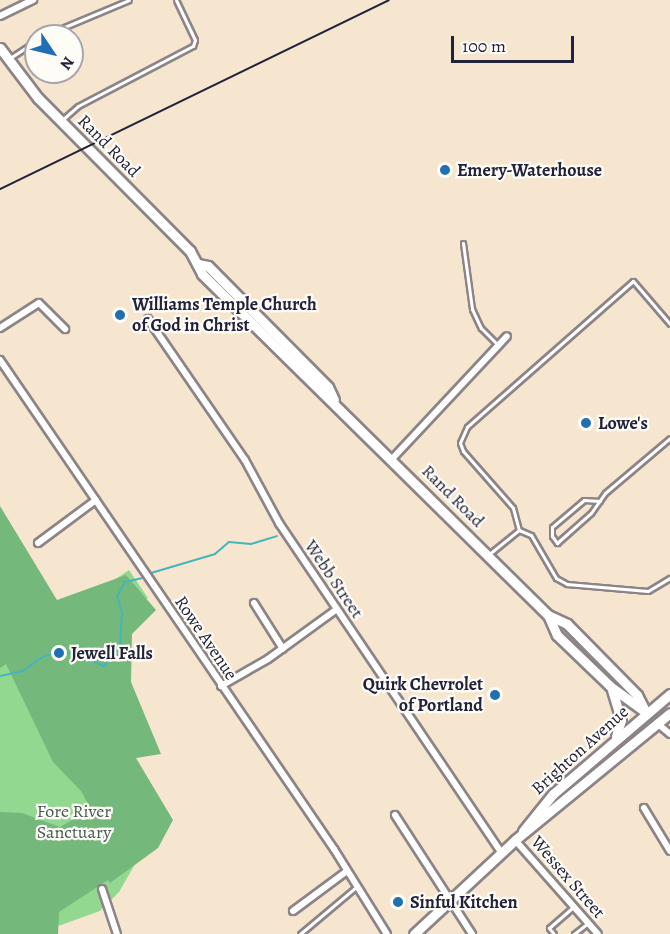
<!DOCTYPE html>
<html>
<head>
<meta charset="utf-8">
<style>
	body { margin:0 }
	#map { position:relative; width:670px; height:934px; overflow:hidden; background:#f6e6d0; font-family:Alegreya,serif }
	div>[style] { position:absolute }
	.green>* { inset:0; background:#92d891 }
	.forest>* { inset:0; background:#75b87b }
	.stream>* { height:2px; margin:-1px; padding:0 1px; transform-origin:1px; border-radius:1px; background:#45b5bb }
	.roads { filter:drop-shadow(2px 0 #8c8486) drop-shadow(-2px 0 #8c8486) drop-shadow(0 2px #8c8486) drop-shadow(0 -2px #8c8486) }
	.service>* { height:3px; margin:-1.5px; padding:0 1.5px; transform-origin:1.5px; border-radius:1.5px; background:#fff }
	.minor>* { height:6px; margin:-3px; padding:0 3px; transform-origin:3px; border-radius:3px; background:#fff }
	.secondary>* { height:9px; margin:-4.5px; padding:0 4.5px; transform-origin:4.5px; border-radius:4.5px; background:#fff }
	.rail>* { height:2px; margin:-1px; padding:0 1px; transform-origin:1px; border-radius:1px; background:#22223b }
	.dots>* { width:16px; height:16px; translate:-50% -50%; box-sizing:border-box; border:3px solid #fdfcf7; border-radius:50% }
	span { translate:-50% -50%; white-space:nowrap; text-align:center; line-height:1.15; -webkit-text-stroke:4.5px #fdfcf7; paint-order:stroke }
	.street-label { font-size:18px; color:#22223b }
	.poi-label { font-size:18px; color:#22223b; font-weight:700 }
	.left { translate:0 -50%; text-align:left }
	.right { translate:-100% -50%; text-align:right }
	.park-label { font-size:18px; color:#445955 }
	.north { position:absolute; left:24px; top:24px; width:60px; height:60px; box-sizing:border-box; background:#fdfcf7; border:2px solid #a5a5ac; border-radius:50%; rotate:125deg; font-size:16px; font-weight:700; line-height:24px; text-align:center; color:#22223b }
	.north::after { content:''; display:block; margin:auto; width:21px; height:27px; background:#1f6fb2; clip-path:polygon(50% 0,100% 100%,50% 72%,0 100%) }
	.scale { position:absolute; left:451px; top:36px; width:123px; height:27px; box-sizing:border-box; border:3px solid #22223b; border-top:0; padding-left:8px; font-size:18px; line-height:21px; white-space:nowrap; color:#22223b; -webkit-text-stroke:4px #fdfcf7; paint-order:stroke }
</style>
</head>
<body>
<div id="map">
	<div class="green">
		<div style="clip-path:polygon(0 540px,55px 620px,129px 570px,148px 598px,120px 617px,132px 635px,90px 664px,161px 819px,119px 892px,100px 911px,36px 934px,0 934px)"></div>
	</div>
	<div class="forest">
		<div style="clip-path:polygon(0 506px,57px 600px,126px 575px,156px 610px,132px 634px,131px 682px,161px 754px,136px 758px,173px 820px,158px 848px,110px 883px,108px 880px,59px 912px,58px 934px,0 934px,0 812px,22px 813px,60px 827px,91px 809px,81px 791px,53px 762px,6px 664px,0 668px)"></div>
	</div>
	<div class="stream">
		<div style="left:151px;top:573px;width:67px;rotate:-16.5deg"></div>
		<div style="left:215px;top:554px;width:18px;rotate:-41deg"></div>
		<div style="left:229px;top:542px;width:22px;rotate:5deg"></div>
		<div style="left:251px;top:544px;width:27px;rotate:-17deg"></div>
		<div style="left:0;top:676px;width:24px;rotate:-12deg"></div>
		<div style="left:23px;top:671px;width:26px;rotate:-36deg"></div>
		<div style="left:44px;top:656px;width:15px;rotate:-11deg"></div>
		<div style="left:59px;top:653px;width:14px"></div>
		<div style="left:73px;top:653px;width:34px;rotate:23deg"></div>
		<div style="left:104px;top:666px;width:25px;rotate:-50deg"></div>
		<div style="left:120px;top:647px;width:35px;rotate:-87deg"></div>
		<div style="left:122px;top:612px;width:16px;rotate:-108deg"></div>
		<div style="left:117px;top:597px;width:17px;rotate:-62deg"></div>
		<div style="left:125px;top:582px;width:17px;rotate:-13deg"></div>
	</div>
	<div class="roads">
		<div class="service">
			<div style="left:43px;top:36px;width:93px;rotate:-22.7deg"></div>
			<div style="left:10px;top:58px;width:31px;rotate:-33deg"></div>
			<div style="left:62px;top:120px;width:21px;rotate:-41deg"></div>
			<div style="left:78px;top:106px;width:130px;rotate:-27.6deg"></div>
			<div style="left:193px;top:46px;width:6px;rotate:-72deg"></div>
			<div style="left:195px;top:40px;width:44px;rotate:-115.4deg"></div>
			<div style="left:463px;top:243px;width:67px;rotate:82.2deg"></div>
			<div style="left:472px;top:309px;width:21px;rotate:65deg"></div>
			<div style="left:481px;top:328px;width:23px;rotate:45deg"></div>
			<div style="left:670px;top:324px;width:57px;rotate:-130.7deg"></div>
			<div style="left:633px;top:281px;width:221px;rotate:138.7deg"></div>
			<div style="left:467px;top:427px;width:17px;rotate:114deg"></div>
			<div style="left:460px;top:443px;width:9px;rotate:69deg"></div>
			<div style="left:463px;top:451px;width:76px;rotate:48.7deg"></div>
			<div style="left:513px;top:508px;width:23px;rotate:75deg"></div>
			<div style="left:519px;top:530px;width:13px;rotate:23deg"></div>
			<div style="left:531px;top:535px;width:50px;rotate:59.8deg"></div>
			<div style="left:556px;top:578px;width:13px;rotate:29deg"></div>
			<div style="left:567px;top:584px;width:81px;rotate:4.9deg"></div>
			<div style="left:648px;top:591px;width:26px;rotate:-31deg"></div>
			<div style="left:600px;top:501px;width:16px;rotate:-176deg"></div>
			<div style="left:584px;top:500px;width:42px;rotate:139.8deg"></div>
			<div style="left:552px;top:527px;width:9px;rotate:90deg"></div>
			<div style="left:552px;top:536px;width:9px;rotate:54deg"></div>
			<div style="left:557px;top:543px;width:45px;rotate:-41.4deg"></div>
			<div style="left:591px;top:513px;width:24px;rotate:-55deg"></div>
			<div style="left:605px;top:493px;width:85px;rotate:-40.2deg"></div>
			<div style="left:488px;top:555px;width:40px;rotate:-39deg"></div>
			<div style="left:300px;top:934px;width:73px;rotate:-40deg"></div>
			<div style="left:554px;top:934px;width:8px;rotate:-130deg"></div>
			<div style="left:549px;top:928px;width:32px;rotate:-41deg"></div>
			<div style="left:574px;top:934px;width:18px;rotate:-38deg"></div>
		</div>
		<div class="minor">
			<div style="left:0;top:16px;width:37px;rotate:-26deg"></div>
			<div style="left:148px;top:319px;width:171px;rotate:55.5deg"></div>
			<div style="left:245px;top:460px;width:72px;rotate:61.6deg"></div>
			<div style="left:279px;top:523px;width:397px;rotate:56deg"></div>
			<div style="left:0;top:328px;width:46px;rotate:-32.7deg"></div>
			<div style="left:39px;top:303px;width:37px;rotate:45deg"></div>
			<div style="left:0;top:360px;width:592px;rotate:55.67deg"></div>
			<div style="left:334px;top:849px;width:100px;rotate:58.1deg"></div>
			<div style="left:392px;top:459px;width:168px;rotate:-46.9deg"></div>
			<div style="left:38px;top:543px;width:72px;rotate:-36.6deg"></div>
			<div style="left:254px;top:603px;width:54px;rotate:57.8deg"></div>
			<div style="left:221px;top:686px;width:54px;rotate:-29.9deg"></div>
			<div style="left:268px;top:659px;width:85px;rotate:-35.9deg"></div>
			<div style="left:657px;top:723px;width:17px;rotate:40deg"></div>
			<div style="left:644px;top:808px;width:50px;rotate:58.8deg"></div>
			<div style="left:395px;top:815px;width:142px;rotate:57.1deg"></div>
			<div style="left:515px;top:840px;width:125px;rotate:48.6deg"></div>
			<div style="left:102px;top:889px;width:47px;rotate:71.6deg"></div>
			<div style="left:293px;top:911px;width:67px;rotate:-36.5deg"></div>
		</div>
		<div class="secondary">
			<div style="left:0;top:48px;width:63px;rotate:52.8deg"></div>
			<div style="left:38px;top:98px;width:216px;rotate:45.2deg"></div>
			<div style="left:190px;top:251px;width:26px;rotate:62deg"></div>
			<div style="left:202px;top:274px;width:486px;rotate:44.6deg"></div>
			<div style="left:548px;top:615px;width:21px;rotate:25deg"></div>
			<div style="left:567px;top:624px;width:100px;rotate:45.4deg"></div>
			<div style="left:637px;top:695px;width:20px;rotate:63deg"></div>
			<div style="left:198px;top:264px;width:10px;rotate:11deg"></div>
			<div style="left:208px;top:266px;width:170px;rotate:45.2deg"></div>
			<div style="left:328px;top:387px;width:14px;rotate:65deg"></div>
			<div style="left:548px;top:615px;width:22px;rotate:66deg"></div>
			<div style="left:557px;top:635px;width:75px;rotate:43.9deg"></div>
			<div style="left:611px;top:687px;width:44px;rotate:35.8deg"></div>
			<div style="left:612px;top:690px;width:31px;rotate:73deg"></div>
			<div style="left:621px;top:720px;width:17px;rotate:107deg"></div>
			<div style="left:523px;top:831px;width:48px;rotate:-51deg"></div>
			<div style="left:553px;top:794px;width:154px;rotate:-40.5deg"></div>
			<div style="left:414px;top:934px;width:138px;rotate:-42.9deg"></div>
			<div style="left:515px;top:840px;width:200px;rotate:-39.3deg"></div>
		</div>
	</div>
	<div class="rail">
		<div style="left:0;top:189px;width:432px;rotate:-25.9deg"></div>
	</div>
	<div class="dots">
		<div style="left:445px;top:170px;background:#1f6fb2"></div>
		<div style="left:120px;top:315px;background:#1f6fb2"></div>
		<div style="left:586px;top:423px;background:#1f6fb2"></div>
		<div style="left:59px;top:653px;background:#1f6fb2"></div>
		<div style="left:495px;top:695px;background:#1f6fb2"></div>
		<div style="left:398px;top:902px;background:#1f6fb2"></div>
	</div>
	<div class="street-label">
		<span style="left:109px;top:146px;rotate:45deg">Rand Road</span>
		<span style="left:453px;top:496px;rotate:45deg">Rand Road</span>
		<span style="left:334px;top:579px;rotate:56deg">Webb Street</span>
		<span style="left:206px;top:638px;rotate:56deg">Rowe Avenue</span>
		<span style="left:580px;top:750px;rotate:-42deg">Brighton Avenue</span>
		<span style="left:568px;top:877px;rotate:49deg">Wessex Street</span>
	</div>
	<div class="poi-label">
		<span class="left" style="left:457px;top:170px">Emery-Waterhouse</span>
		<span class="left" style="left:132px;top:315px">Williams Temple Church<br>of God in Christ</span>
		<span class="left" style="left:598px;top:423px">Lowe's</span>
		<span class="left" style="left:71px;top:653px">Jewell Falls</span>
		<span class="right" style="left:483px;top:695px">Quirk Chevrolet<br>of Portland</span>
		<span class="left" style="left:410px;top:902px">Sinful Kitchen</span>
	</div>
	<div class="park-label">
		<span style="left:74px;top:822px">Fore River<br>Sanctuary</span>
	</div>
	<div class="north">N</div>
	<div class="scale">100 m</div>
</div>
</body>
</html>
